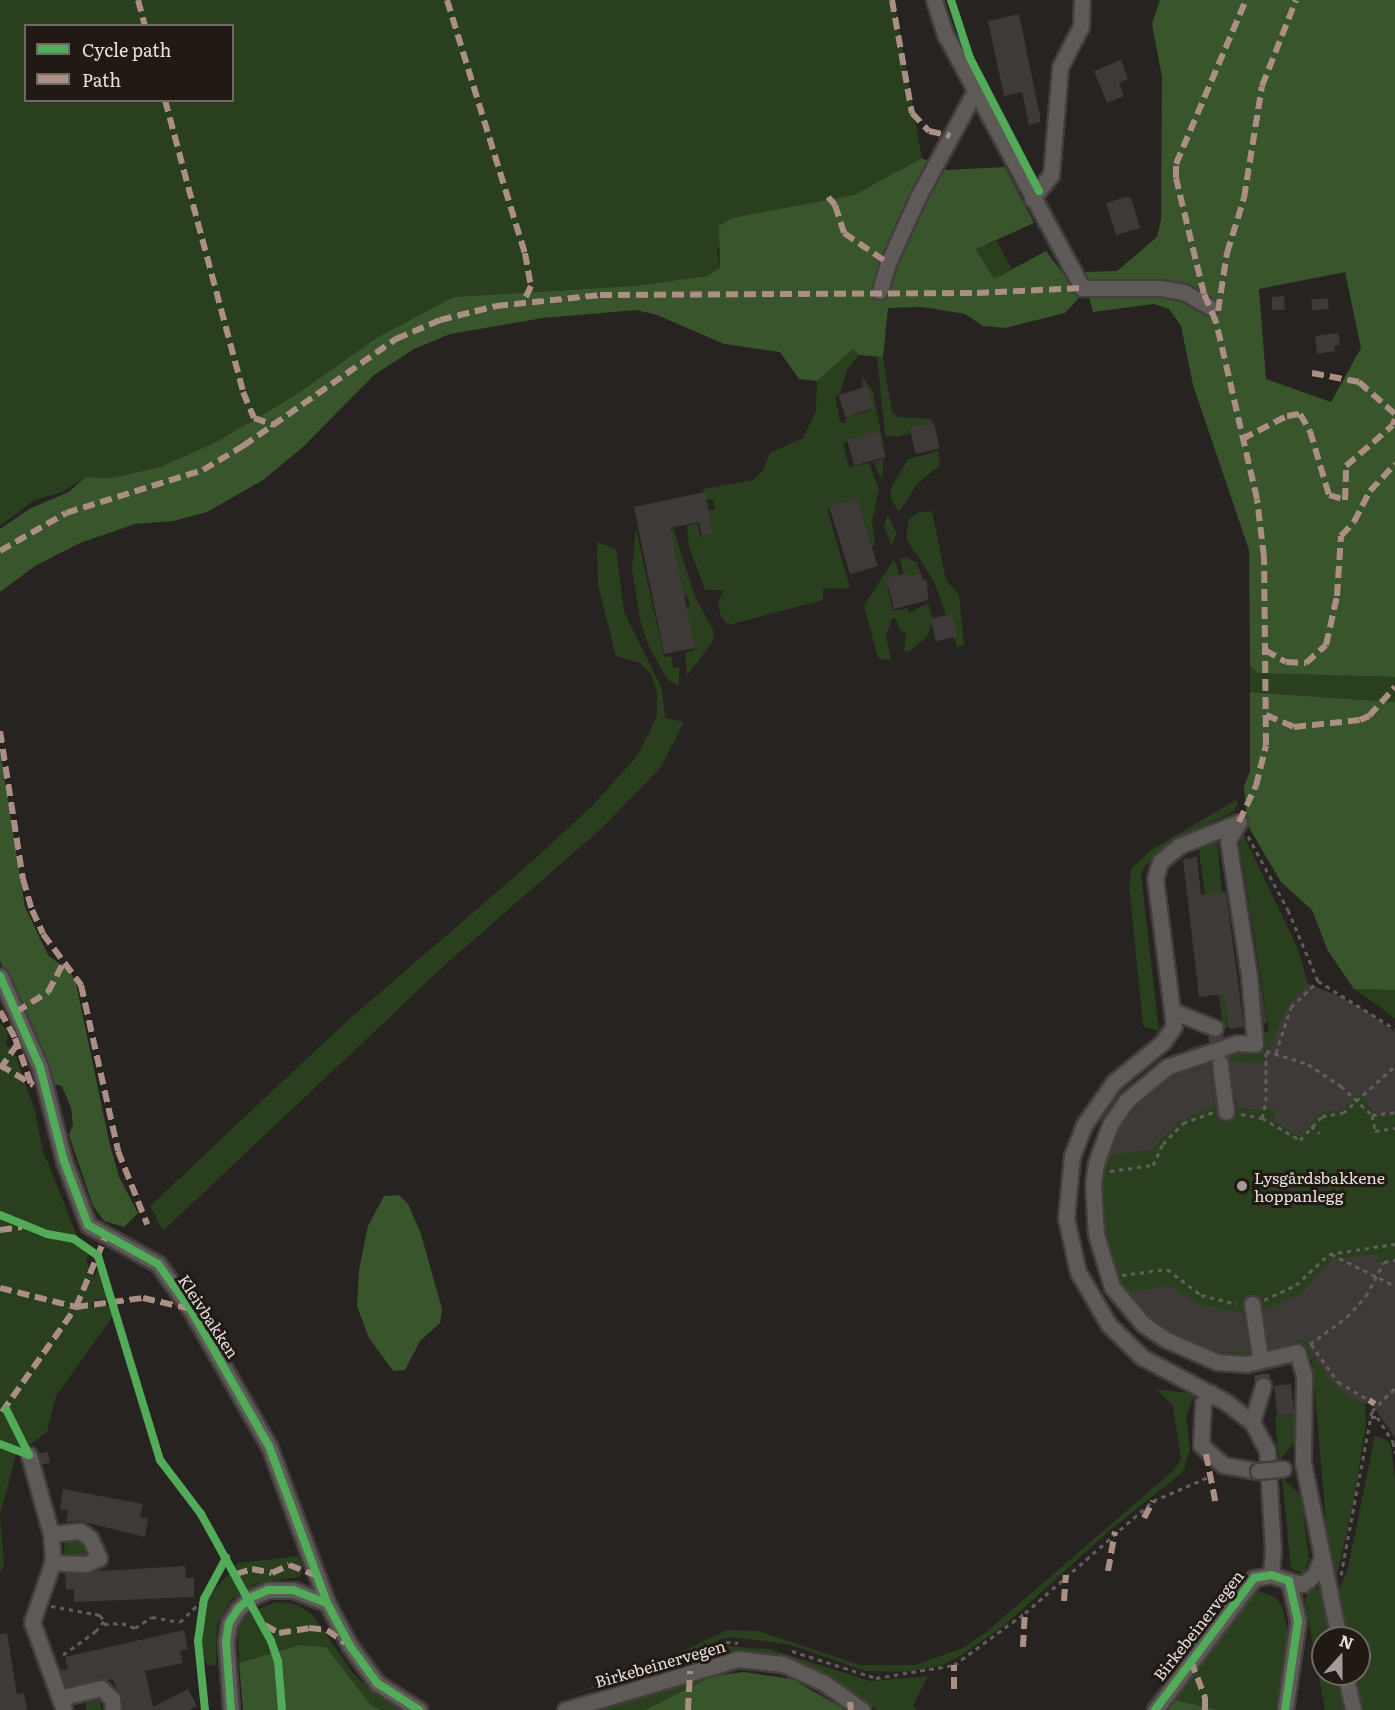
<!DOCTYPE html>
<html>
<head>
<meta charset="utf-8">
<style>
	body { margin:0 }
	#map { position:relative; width:1395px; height:1710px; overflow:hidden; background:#272320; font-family:Literata,serif }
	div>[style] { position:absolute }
	.green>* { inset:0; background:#293f1d }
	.forest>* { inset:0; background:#39552b }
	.building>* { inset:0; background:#3d3a38; transform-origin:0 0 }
	.minor-tunnel>* { height:15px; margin-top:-7.5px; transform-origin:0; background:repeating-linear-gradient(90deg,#443f3c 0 15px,transparent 0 23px) }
	.path>* { height:3px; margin-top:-1.5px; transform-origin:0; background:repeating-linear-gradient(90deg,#625e5c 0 4.5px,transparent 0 9px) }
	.roads { filter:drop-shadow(2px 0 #433e3c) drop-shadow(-2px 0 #433e3c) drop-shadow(0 2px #433e3c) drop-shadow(0 -2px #433e3c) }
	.minor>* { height:15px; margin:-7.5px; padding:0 7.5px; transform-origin:7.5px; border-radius:7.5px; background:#5e5a58 }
	.bridges { filter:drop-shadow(2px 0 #433e3c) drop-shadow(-2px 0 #433e3c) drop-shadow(0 2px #433e3c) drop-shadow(0 -2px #433e3c) }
	.minor-bridge>* { height:15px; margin:-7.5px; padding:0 7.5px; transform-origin:7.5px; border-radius:7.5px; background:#5e5a58 }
	.quiet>* { height:6px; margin-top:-3px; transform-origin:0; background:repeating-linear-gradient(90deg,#ac8f84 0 12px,transparent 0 18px) }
	.cycleway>* { height:8px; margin:-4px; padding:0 4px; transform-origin:4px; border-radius:4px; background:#51ab58 }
	.dots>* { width:16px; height:16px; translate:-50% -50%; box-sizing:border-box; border:3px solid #211914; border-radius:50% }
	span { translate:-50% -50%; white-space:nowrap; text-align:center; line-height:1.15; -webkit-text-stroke:6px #211914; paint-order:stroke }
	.poi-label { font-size:16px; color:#e5dfdc }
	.left { translate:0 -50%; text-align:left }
	.street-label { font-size:16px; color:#e5dfdc }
	.legend { position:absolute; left:24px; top:24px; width:210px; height:78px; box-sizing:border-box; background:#211914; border:2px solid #6f6864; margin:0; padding:8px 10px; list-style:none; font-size:18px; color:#e5dfdc }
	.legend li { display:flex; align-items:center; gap:12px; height:30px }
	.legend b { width:30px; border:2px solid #6f6864 }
	.north { position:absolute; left:1311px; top:1626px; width:60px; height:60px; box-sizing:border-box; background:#211914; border:2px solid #6f6864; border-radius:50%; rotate:21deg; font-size:16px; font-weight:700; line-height:24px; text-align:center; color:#e5dfdc }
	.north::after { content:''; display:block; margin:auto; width:21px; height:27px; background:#a29d9a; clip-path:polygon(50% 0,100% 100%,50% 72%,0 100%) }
</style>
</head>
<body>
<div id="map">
	<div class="green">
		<div style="clip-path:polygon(evenodd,0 0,894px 0,922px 158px,854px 195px,792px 209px,717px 250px,720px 268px,707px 276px,633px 286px,453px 297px,378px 337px,294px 396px,216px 442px,160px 467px,111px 478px,85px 477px,63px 492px,34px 500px,0 526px,0 0,26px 26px,232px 26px,232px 100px,26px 100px,26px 26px)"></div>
		<div style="clip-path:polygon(997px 241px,1011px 268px,994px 280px,976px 248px)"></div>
		<div style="clip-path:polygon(853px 349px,859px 355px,848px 368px,839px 395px,835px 397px,840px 421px,844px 423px,847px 417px,871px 410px,862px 388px,862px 376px,873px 392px,884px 448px,882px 479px,873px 462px,882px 459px,875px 435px,843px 443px,849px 467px,869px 463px,879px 489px,872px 520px,875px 544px,872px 546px,857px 500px,827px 509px,850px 588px,823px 589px,823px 600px,728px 625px,721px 617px,718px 602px,724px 590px,705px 590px,689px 547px,687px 526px,697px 523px,701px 537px,711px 534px,707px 511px,715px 509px,713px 499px,704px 501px,703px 489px,753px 480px,763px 470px,770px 453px,803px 438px,816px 411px,817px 381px)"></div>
		<div style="clip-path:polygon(877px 357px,883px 357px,892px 411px,898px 417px,932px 419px,932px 426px,898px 437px,885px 435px)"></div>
		<div style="clip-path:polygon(938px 451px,940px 465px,917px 484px,899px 512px,891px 499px,891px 488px,908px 459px)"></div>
		<div style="clip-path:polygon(932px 511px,946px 580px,959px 595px,964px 645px,957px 647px,934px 581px,906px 539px,909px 519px,919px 512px)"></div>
		<div style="clip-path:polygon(888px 515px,897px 534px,891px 546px,884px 525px)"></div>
		<div style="clip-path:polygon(673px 528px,696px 599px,714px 632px,713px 641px,687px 676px,685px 653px,694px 650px,685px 608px,690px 606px,687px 596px,682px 597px,668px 530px)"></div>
		<div style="clip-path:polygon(636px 529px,664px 657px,671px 656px,673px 668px,679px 667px,679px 686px,668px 680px,649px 647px,641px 624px,632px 569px)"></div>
		<div style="clip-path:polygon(597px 542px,616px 549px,624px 612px,662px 689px,665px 718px,684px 722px,661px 767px,602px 828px,447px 963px,163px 1231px,150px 1206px,346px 1022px,536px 858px,593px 805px,638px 755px,657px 716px,657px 692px,651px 674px,640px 663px,616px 656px,598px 585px)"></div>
		<div style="clip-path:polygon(906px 557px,917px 563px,921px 575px,909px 578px,904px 575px,900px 559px)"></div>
		<div style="clip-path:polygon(894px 559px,900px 576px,898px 582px,887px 585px,893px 611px,907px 608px,909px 613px,928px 603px,933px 620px,927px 637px,908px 652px,904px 651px,906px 634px,899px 629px,896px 618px,892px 619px,886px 636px,891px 659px,884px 660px,878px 658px,864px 606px)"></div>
		<div style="clip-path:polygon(1250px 665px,1258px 673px,1395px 677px,1395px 702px,1250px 692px)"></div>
		<div style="clip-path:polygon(1236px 800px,1238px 805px,1231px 813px,1177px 839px,1144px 867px,1141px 874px,1159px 1031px,1143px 1026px,1129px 886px,1131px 869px,1151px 850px)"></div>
		<div style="clip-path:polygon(1242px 832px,1298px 949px,1308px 984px,1367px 1011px,1395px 1032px,1395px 1381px,1365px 1404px,1366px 1424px,1353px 1506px,1337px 1575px,1332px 1575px,1329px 1557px,1312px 1360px,1248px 1375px,1210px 1369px,1170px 1352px,1136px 1328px,1112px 1296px,1095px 1259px,1087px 1219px,1090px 1174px,1126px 1095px,1139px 1080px,1191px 1047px,1269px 1031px,1238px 835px)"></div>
		<div style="clip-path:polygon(1217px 840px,1235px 1027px,1223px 1028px,1199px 852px,1206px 841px)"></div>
		<div style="clip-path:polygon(1354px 989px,1395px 990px,1395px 1019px,1376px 1004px)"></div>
		<div style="clip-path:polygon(0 1022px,8px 1033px,6px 1044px,16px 1056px,35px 1111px,43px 1151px,82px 1248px,90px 1252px,86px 1259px,94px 1278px,99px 1264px,107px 1284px,109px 1299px,94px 1300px,91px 1307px,112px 1305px,115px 1313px,56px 1396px,47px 1432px,16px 1455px,0 1515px,4px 1565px,0 1573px)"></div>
		<div style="clip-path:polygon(1156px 1389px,1195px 1394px,1186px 1416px,1190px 1449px,1183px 1472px,1110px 1530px,1004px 1626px,960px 1656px,943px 1665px,905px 1672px,865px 1671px,791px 1645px,732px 1637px,720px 1639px,700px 1656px,567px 1696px,656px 1664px,727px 1630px,758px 1631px,860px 1665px,915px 1665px,963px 1648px,985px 1633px,1175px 1469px,1181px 1460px,1173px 1406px)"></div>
		<div style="clip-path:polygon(1294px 1414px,1294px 1443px,1279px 1461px,1275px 1416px)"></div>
		<div style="clip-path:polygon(1375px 1436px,1387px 1440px,1391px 1447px,1395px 1478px,1395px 1710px,1362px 1710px,1353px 1674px,1359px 1674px,1359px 1638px,1344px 1638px,1337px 1593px,1347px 1572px)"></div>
		<div style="clip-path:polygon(1282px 1478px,1301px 1495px,1309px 1559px,1304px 1573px,1291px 1569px)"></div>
		<div style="clip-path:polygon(76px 1538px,83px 1541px,92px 1557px,65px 1559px,64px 1544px)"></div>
		<div style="clip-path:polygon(298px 1556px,303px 1567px,300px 1577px,257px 1583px,231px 1600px,217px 1625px,216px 1665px,208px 1666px,200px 1655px,201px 1623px,208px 1597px,238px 1563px)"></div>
		<div style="clip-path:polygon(1315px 1588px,1320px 1590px,1329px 1617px,1331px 1638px,1323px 1638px,1323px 1674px,1337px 1674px,1344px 1710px,1325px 1710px,1305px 1601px,1307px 1594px)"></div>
		<div style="clip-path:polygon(1258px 1591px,1275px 1597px,1282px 1606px,1289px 1636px,1276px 1710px,1218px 1710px,1175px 1700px,1241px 1608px)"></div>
		<div style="clip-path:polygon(275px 1602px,295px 1604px,312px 1614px,353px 1673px,373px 1693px,400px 1710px,381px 1710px,371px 1705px,326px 1647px,300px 1645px,239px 1663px,238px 1628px,249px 1613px)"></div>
		<div style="clip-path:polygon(727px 1646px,769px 1649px,870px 1681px,928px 1676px,913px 1705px,917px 1710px,877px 1710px,833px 1680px,730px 1654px)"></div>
		<div style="clip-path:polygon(701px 1675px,712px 1676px,645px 1710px,593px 1710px)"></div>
		<div style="clip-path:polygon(97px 1692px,102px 1710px,86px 1710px,86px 1698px)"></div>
	</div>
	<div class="forest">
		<div style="clip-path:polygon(evenodd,1160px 0,1395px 0,1395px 677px,1257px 673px,1250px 665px,1249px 550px,1193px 385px,1181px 326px,1169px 309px,1154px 304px,1093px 312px,1083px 272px,1117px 271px,1157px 237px,1161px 220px,1162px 77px,1152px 24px,1160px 0,1345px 272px,1361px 348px,1331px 402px,1266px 379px,1259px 289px,1345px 272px)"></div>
		<div style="clip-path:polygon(922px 158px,946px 170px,1005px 167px,1034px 223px,976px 249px,994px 279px,1046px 251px,1077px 292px,1078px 299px,1065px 313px,1005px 328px,983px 326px,965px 314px,923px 307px,888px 308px,883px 357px,859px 355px,853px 349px,817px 381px,799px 379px,780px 352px,724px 344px,657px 315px,637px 310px,543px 318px,450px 334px,414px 349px,374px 375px,303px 447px,263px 480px,207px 512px,173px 521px,135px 524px,80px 543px,35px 566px,0 592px,0 529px,31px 508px,69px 492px,85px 477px,111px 478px,160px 467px,216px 442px,294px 396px,378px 337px,453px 297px,633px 286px,707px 276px,720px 268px,719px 226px,732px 218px,854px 195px)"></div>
		<div style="clip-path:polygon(1250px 692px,1395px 702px,1395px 990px,1354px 989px,1328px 951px,1312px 910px,1281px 882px,1247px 824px,1244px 786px,1250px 771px)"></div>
		<div style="clip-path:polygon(0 751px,25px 907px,48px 955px,71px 973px,76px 983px,109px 1141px,119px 1177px,138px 1213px,124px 1227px,104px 1221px,93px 1206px,69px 1135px,73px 1125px,71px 1108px,62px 1086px,53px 1084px,0 961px)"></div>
		<div style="clip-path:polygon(399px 1195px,408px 1204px,421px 1234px,442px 1309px,440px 1323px,420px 1341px,405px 1370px,393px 1371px,369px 1338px,357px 1306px,359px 1270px,368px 1226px,384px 1196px)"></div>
		<div style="clip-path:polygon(300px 1645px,326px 1647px,371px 1705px,381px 1710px,243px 1710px,239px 1663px)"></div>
		<div style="clip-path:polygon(744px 1672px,792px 1679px,846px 1710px,645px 1710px,712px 1676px)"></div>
		<div style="clip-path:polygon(1175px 1700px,1218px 1710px,1168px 1710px)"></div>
	</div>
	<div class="building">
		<div style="clip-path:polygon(1019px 14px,1040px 116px,1040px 122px,1029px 125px,1022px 92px,1004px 96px,988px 21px)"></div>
		<div style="clip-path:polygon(1121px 60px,1128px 79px,1119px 83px,1124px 96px,1107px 103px,1094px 71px)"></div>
		<div style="clip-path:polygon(1126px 197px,1131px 198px,1140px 228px,1116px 235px,1106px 203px)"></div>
		<div style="clip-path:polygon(1284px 296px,1285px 310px,1272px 310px,1272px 297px)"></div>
		<div style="left:1328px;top:298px;width:11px;height:17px;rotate:85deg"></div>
		<div style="clip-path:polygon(1338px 333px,1340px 345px,1334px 346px,1335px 351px,1317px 354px,1315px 336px)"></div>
		<div style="left:867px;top:386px;width:23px;height:30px;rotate:72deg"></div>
		<div style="left:934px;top:423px;width:26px;height:25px;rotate:77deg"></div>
		<div style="left:879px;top:431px;width:27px;height:33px;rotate:75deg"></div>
		<div style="clip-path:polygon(705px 492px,713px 534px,702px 536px,699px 522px,670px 528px,695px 648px,664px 654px,634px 507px)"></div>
		<div style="left:857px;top:498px;width:71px;height:29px;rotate:73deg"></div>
		<div style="clip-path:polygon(908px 573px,909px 576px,921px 573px,923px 580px,927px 579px,928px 600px,894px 609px,886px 578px)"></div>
		<div style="left:952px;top:614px;width:23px;height:22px;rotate:77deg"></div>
		<div style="clip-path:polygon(1197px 857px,1201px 895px,1226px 892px,1244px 1027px,1230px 1029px,1224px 994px,1199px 997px,1183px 859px)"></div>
		<div style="clip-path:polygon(1249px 911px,1267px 1023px,1263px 1023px,1259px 975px)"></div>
		<div style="clip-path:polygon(1308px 984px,1342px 997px,1395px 1032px,1395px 1114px,1377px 1116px,1359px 1094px,1342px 1110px,1321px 1113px,1301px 1137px,1272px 1121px,1278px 1111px,1238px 1108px,1229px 1061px,1263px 1063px,1289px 1003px)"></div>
		<div style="clip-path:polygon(1210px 1064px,1215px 1105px,1176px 1124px,1152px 1149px,1109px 1156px,1119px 1129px,1141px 1101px,1175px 1077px)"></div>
		<div style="clip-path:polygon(1379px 1254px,1376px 1262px,1395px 1259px,1395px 1438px,1370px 1401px,1365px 1404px,1351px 1399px,1328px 1378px,1304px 1340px,1269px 1349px,1263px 1310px,1301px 1294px,1332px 1259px)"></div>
		<div style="clip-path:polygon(1169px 1285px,1200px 1305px,1243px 1313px,1250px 1353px,1216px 1351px,1172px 1331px,1150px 1317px,1129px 1293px)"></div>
		<div style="left:1291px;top:1384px;width:30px;height:17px;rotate:84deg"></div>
		<div style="left:48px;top:1452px;width:11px;height:9px;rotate:80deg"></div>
		<div style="clip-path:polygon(63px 1489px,143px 1504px,140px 1517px,148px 1518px,145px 1537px,80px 1521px,66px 1522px,68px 1510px,60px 1509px)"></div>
		<div style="clip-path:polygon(185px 1566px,186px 1578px,194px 1578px,194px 1597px,74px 1602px,74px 1589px,66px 1590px,65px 1573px)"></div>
		<div style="clip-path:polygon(184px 1630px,188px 1649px,180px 1651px,183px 1663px,145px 1671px,153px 1707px,188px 1689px,197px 1706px,189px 1710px,123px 1710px,113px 1679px,66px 1687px,60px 1670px,68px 1669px,65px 1657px)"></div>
		<div style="clip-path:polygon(7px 1633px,17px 1694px,24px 1693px,27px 1710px,0 1710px,0 1634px)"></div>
	</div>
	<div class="minor-tunnel">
		<div style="left:1215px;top:1028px;width:35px;rotate:82deg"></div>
		<div style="left:1259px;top:1351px;width:35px;rotate:83deg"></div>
	</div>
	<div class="path">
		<div style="left:1248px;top:836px;width:84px;rotate:61.6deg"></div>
		<div style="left:1288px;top:910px;width:77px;rotate:67.1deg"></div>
		<div style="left:1318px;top:981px;width:91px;rotate:31.9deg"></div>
		<div style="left:1266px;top:1051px;width:44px;rotate:17.2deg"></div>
		<div style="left:1308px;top:1064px;width:40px;rotate:34deg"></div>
		<div style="left:1341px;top:1086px;width:42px;rotate:43.1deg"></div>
		<div style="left:1372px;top:1115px;width:16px;rotate:79deg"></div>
		<div style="left:1375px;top:1131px;width:20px;rotate:-9deg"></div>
		<div style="left:1276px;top:1053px;width:48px;rotate:-71.9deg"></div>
		<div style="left:1291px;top:1007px;width:37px;rotate:-44deg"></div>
		<div style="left:1241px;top:1114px;width:21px;rotate:11deg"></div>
		<div style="left:1262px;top:1118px;width:44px;rotate:30.1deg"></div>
		<div style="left:1300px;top:1140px;width:33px;rotate:-47deg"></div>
		<div style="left:1322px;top:1116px;width:21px;rotate:-8deg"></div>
		<div style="left:1343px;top:1113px;width:70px;rotate:-42.1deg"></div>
		<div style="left:1372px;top:1115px;width:23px;rotate:-7deg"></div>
		<div style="left:1262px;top:1118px;width:17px;rotate:-77deg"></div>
		<div style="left:1266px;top:1101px;width:48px;rotate:-90deg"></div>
		<div style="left:1311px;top:1126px;width:11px;rotate:41deg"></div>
		<div style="left:1110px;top:1171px;width:43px;rotate:-7.9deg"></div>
		<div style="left:1153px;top:1165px;width:23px;rotate:-65deg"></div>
		<div style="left:1163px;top:1144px;width:29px;rotate:-46deg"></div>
		<div style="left:1183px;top:1123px;width:32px;rotate:-20deg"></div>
		<div style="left:1331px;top:1254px;width:72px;rotate:26.6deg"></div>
		<div style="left:1122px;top:1275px;width:45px;rotate:-7.6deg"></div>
		<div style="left:1167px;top:1269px;width:43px;rotate:37.4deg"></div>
		<div style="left:1201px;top:1295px;width:37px;rotate:14deg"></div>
		<div style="left:1264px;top:1300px;width:35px;rotate:-25deg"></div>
		<div style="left:1296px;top:1285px;width:45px;rotate:-43.2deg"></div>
		<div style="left:1329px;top:1254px;width:67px;rotate:-8.6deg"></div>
		<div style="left:1310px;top:1344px;width:46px;rotate:-36.1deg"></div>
		<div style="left:1347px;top:1317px;width:28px;rotate:-48deg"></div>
		<div style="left:1366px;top:1296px;width:38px;rotate:-62deg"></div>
		<div style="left:1384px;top:1262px;width:11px;rotate:-10deg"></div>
		<div style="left:1311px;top:1344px;width:47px;rotate:54.6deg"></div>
		<div style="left:1338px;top:1382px;width:36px;rotate:30deg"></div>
		<div style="left:1371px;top:1417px;width:6px"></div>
		<div style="left:1377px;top:1417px;width:30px;rotate:57deg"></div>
		<div style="left:1393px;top:1442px;width:11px;rotate:80deg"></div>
		<div style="left:1341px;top:1575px;width:167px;rotate:-79.3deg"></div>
		<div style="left:1372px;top:1411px;width:33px;rotate:-45deg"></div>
		<div style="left:51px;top:1606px;width:50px;rotate:10.4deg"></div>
		<div style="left:100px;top:1615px;width:7px;rotate:56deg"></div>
		<div style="left:104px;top:1621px;width:13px;rotate:129deg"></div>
		<div style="left:96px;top:1631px;width:44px;rotate:144.2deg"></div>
		<div style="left:104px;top:1624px;width:18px;rotate:-3deg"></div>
		<div style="left:122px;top:1623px;width:14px;rotate:21deg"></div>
		<div style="left:135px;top:1628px;width:20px;rotate:-33deg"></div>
		<div style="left:152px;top:1617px;width:28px;rotate:10deg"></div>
		<div style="left:180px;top:1622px;width:33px;rotate:-44deg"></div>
		<div style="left:792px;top:1651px;width:88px;rotate:17.8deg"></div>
		<div style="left:876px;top:1678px;width:79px;rotate:-9.5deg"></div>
		<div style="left:954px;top:1665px;width:88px;rotate:-36.2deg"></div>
		<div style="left:1025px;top:1613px;width:170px;rotate:-41.2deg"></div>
		<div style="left:1153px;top:1501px;width:65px;rotate:-23.4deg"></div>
		<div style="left:713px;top:1652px;width:16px;rotate:-38deg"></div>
		<div style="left:726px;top:1642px;width:12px;rotate:5deg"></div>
	</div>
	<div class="roads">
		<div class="minor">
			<div style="left:934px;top:0;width:38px;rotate:72deg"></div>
			<div style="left:946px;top:36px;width:286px;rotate:61.6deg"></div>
			<div style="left:1082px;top:288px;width:79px"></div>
			<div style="left:1161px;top:288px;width:23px;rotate:10deg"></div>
			<div style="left:1184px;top:292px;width:30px;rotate:30deg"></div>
			<div style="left:1032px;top:199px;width:31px;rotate:-52deg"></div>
			<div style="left:1051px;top:175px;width:108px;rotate:-85.2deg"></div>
			<div style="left:1060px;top:67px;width:46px;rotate:-62.9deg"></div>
			<div style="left:1081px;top:26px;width:26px;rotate:-88deg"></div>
			<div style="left:880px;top:291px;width:29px;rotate:-74deg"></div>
			<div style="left:888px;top:263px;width:72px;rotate:-65.6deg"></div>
			<div style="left:918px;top:197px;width:120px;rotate:-61.7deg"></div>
			<div style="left:1239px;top:822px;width:21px;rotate:121deg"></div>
			<div style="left:1228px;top:840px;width:138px;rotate:81.2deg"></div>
			<div style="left:1249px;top:976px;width:68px;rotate:85deg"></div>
			<div style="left:1255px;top:1044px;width:18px;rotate:-177deg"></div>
			<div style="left:1237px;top:1043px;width:74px;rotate:161.1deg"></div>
			<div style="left:1167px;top:1067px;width:53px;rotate:140.3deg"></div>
			<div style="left:1126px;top:1101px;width:29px;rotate:124deg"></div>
			<div style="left:1110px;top:1125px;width:40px;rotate:110.2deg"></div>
			<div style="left:1096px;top:1163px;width:21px;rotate:98deg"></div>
			<div style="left:1093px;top:1184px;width:50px;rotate:86.6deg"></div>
			<div style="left:1096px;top:1234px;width:55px;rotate:73.2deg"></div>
			<div style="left:1112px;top:1287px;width:48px;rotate:50deg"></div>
			<div style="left:1143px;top:1324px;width:29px;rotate:34deg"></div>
			<div style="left:1167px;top:1340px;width:55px;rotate:23.7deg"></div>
			<div style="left:1217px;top:1362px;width:29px;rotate:4deg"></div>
			<div style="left:1246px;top:1364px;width:52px;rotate:-13.2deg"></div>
			<div style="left:1297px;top:1352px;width:24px;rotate:73deg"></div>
			<div style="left:1304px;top:1375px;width:88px;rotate:90.7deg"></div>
			<div style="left:1303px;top:1463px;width:179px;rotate:78.4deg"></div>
			<div style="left:1239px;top:822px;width:65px;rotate:158.2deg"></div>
			<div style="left:1179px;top:846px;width:25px;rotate:140deg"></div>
			<div style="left:1160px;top:862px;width:17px;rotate:107deg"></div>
			<div style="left:1155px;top:878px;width:149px;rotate:82.7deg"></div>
			<div style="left:1174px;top:1026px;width:19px;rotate:125deg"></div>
			<div style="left:1163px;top:1042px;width:63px;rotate:140.8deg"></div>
			<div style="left:1114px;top:1082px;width:52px;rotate:124.9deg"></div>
			<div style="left:1084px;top:1125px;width:33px;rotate:111deg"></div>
			<div style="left:1072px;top:1156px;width:62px;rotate:95.5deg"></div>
			<div style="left:1066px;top:1218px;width:55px;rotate:77.5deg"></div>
			<div style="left:1078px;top:1272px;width:61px;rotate:59.7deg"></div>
			<div style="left:1109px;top:1325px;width:46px;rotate:44.1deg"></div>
			<div style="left:1142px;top:1357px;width:95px;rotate:28.2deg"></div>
			<div style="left:1226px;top:1402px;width:33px;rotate:38deg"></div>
			<div style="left:1252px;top:1422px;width:32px;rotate:62deg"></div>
			<div style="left:1267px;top:1450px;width:100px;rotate:86.6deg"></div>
			<div style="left:1273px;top:1550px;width:25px;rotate:95deg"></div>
			<div style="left:0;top:976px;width:99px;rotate:66.3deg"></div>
			<div style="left:40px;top:1067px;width:97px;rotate:75.7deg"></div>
			<div style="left:64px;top:1161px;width:68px;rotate:69.4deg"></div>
			<div style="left:88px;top:1225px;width:80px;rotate:29.1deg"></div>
			<div style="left:158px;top:1264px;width:57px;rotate:54.3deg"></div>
			<div style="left:191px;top:1310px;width:157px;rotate:60.2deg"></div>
			<div style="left:269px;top:1446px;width:167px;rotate:69.7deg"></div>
			<div style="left:327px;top:1603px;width:49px;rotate:61.9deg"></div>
			<div style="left:350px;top:1646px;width:46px;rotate:53.9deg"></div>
			<div style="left:377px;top:1683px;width:50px;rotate:32.7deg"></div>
			<div style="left:1173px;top:1011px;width:45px;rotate:22deg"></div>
			<div style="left:1220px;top:1063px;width:49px;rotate:83deg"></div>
			<div style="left:1252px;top:1304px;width:48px;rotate:81.5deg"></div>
			<div style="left:1211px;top:1393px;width:13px;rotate:129deg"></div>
			<div style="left:1203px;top:1403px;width:42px;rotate:92.7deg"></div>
			<div style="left:1201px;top:1445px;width:30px;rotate:42deg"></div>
			<div style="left:1223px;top:1465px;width:36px;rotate:10deg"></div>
			<div style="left:1252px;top:1422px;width:38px;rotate:-73deg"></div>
			<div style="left:29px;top:1455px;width:82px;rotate:74.4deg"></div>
			<div style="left:51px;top:1534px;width:27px;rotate:86deg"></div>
			<div style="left:53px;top:1561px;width:65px;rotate:109deg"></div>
			<div style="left:32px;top:1622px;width:94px;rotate:70deg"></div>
			<div style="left:51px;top:1534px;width:29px;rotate:-6deg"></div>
			<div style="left:80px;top:1531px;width:12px;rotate:35deg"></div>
			<div style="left:90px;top:1538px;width:22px;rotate:66deg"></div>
			<div style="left:99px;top:1558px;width:14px;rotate:155deg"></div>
			<div style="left:86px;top:1564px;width:34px;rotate:-178deg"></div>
			<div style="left:1289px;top:1581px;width:14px;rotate:12deg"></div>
			<div style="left:1303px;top:1584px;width:16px;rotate:-40deg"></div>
			<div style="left:1315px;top:1574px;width:16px;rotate:-68deg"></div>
			<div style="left:1345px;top:1674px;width:37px;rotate:77deg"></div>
			<div style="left:60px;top:1698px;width:42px;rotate:-13.7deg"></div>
			<div style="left:101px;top:1688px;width:16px;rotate:45deg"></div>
			<div style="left:112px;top:1699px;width:11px;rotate:85deg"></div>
			<div style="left:231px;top:1710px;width:68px;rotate:-94.2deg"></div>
			<div style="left:226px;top:1642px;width:19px;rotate:-81deg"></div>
			<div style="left:229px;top:1623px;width:17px;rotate:-57deg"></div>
			<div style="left:238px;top:1609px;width:16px;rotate:-43deg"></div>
			<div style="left:250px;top:1598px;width:20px;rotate:-24deg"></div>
			<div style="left:268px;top:1590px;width:25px"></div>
			<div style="left:293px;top:1590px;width:36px;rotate:21deg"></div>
			<div style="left:565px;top:1710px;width:180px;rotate:-16.4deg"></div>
			<div style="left:738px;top:1659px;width:45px;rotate:6.3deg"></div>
			<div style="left:783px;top:1664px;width:45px;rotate:24.9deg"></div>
			<div style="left:824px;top:1683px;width:47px;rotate:35.4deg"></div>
			<div style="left:1155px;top:1710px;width:165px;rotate:-53.1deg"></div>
			<div style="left:1254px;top:1578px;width:17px;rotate:-10deg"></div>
			<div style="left:1271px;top:1575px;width:19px;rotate:18deg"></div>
			<div style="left:1289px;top:1581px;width:41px;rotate:77.3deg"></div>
			<div style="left:1298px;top:1621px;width:90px;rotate:98.3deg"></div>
		</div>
	</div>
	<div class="bridges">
		<div class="minor-bridge">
			<div style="left:1258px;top:1471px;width:25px;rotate:-5deg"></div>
		</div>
	</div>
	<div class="quiet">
		<div style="left:138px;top:0;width:27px;rotate:75deg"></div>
		<div style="left:447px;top:0;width:265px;rotate:72.9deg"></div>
		<div style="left:525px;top:253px;width:34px;rotate:80deg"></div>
		<div style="left:531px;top:286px;width:17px;rotate:115deg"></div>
		<div style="left:892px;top:0;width:115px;rotate:80deg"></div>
		<div style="left:912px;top:113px;width:25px;rotate:47deg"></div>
		<div style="left:929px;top:131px;width:22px;rotate:13deg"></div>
		<div style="left:165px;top:100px;width:302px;rotate:75deg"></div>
		<div style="left:243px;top:392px;width:28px;rotate:67deg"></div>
		<div style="left:254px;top:418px;width:21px;rotate:19deg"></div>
		<div style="left:828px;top:197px;width:11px;rotate:49deg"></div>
		<div style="left:835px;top:205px;width:29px;rotate:72deg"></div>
		<div style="left:844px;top:233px;width:53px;rotate:34.3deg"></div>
		<div style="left:1218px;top:311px;width:59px;rotate:-81.2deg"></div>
		<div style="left:1227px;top:253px;width:58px;rotate:-72.8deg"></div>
		<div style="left:1244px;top:198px;width:113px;rotate:-80.9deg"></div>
		<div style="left:1262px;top:86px;width:92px;rotate:-68.4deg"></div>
		<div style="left:1312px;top:373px;width:48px;rotate:10.8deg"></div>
		<div style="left:1359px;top:382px;width:48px;rotate:41.6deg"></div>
		<div style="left:1242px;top:439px;width:51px;rotate:-27.1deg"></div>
		<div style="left:1287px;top:416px;width:13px;rotate:-9deg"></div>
		<div style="left:1300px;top:414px;width:20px;rotate:60deg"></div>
		<div style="left:1310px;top:431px;width:67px;rotate:73.5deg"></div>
		<div style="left:1329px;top:495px;width:17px;rotate:17deg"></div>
		<div style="left:1345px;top:500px;width:34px;rotate:-88deg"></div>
		<div style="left:1346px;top:466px;width:62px;rotate:-41.1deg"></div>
		<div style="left:1393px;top:425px;width:6px;rotate:-72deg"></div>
		<div style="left:0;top:551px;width:76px;rotate:-29.9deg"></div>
		<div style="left:66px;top:513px;width:144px;rotate:-17.4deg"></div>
		<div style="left:203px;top:470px;width:47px;rotate:-31deg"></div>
		<div style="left:243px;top:446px;width:187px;rotate:-35deg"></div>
		<div style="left:396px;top:339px;width:48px;rotate:-23.4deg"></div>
		<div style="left:440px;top:320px;width:58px;rotate:-14deg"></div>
		<div style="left:496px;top:306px;width:105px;rotate:-6deg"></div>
		<div style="left:600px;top:295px;width:377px;rotate:-0.3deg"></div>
		<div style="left:977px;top:293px;width:105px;rotate:-2.7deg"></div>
		<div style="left:1265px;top:650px;width:24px;rotate:30deg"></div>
		<div style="left:1286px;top:662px;width:20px;rotate:3deg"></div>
		<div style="left:1306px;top:663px;width:27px;rotate:-42deg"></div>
		<div style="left:1326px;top:645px;width:50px;rotate:-77.3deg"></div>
		<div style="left:1337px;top:596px;width:60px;rotate:-86.2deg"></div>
		<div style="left:1341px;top:536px;width:19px;rotate:-47deg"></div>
		<div style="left:1354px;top:522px;width:35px;rotate:-63deg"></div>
		<div style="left:1370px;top:491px;width:37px;rotate:-47deg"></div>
		<div style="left:1266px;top:715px;width:30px;rotate:23deg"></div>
		<div style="left:1294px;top:727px;width:66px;rotate:-6.1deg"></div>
		<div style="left:1360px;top:720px;width:10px;rotate:-24deg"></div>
		<div style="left:1369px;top:716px;width:39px;rotate:-48deg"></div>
		<div style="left:0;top:731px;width:150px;rotate:81.2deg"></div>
		<div style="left:23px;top:879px;width:32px;rotate:74deg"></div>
		<div style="left:32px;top:910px;width:26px;rotate:65deg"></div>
		<div style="left:43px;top:934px;width:64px;rotate:53.3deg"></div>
		<div style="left:81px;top:985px;width:170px;rotate:77.4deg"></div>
		<div style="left:118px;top:1151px;width:79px;rotate:68.3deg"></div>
		<div style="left:1239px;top:822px;width:40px;rotate:-65deg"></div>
		<div style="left:1256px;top:786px;width:42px;rotate:-76.3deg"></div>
		<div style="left:1266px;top:745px;width:188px;rotate:-90.6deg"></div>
		<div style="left:1264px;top:557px;width:58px;rotate:-96.9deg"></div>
		<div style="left:1257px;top:499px;width:182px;rotate:-103deg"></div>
		<div style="left:1216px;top:322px;width:30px;rotate:-113deg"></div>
		<div style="left:1204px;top:294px;width:119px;rotate:-103.6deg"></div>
		<div style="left:1176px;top:178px;width:14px;rotate:-90deg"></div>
		<div style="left:1176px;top:164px;width:178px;rotate:-66.9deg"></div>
		<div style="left:0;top:1011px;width:31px;rotate:61deg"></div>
		<div style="left:15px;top:1038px;width:49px;rotate:70.8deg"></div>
		<div style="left:16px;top:1012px;width:38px;rotate:-32deg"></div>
		<div style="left:48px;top:992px;width:34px;rotate:-62deg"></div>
		<div style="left:0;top:1065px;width:39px;rotate:31deg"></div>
		<div style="left:0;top:1069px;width:35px;rotate:-55deg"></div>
		<div style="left:0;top:1230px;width:22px;rotate:-8deg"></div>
		<div style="left:0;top:1288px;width:78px;rotate:14deg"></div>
		<div style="left:76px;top:1307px;width:68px;rotate:-7.7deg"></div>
		<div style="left:143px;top:1298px;width:49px;rotate:12.9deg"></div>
		<div style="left:1369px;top:1400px;width:7px;rotate:34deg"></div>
		<div style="left:2px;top:1412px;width:128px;rotate:-54.8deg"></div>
		<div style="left:76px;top:1307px;width:75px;rotate:-67.2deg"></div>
		<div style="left:1206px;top:1454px;width:52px;rotate:78.9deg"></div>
		<div style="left:1144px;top:1518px;width:19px;rotate:-62deg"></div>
		<div style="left:1108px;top:1571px;width:40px;rotate:-80deg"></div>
		<div style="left:236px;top:1574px;width:17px;rotate:-17deg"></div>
		<div style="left:252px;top:1569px;width:20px;rotate:11deg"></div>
		<div style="left:272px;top:1573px;width:19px;rotate:-25deg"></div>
		<div style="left:289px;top:1565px;width:30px;rotate:21deg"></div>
		<div style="left:1064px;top:1601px;width:26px;rotate:-86deg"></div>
		<div style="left:265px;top:1625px;width:16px;rotate:30deg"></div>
		<div style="left:279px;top:1633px;width:30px;rotate:-9deg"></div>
		<div style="left:309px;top:1628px;width:18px;rotate:6deg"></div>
		<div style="left:327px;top:1630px;width:22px;rotate:36deg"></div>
		<div style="left:1023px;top:1647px;width:34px;rotate:-87deg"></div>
		<div style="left:1191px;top:1661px;width:40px;rotate:69deg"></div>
		<div style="left:1205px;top:1698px;width:12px;rotate:90deg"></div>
		<div style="left:954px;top:1689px;width:24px;rotate:-90deg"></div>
		<div style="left:850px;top:1702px;width:8px;rotate:83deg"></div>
		<div style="left:688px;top:1710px;width:39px;rotate:-87deg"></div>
	</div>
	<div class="cycleway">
		<div style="left:951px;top:0;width:61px;rotate:71.9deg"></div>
		<div style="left:970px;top:58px;width:150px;rotate:62.6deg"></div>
		<div style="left:0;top:976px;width:99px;rotate:66.3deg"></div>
		<div style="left:40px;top:1067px;width:97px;rotate:75.7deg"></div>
		<div style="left:64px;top:1161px;width:68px;rotate:69.4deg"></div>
		<div style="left:88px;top:1225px;width:80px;rotate:29.1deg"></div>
		<div style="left:158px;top:1264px;width:57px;rotate:54.3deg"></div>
		<div style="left:191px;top:1310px;width:157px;rotate:60.2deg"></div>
		<div style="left:269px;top:1446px;width:167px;rotate:69.7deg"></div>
		<div style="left:327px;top:1603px;width:49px;rotate:61.9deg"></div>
		<div style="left:350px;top:1646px;width:46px;rotate:53.9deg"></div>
		<div style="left:377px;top:1683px;width:50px;rotate:32.7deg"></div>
		<div style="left:0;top:1215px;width:51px;rotate:22deg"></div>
		<div style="left:47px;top:1234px;width:27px;rotate:10deg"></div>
		<div style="left:74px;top:1239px;width:29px;rotate:35deg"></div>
		<div style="left:98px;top:1256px;width:213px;rotate:73.1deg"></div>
		<div style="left:160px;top:1460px;width:68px;rotate:52.8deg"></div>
		<div style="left:201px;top:1514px;width:145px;rotate:61.1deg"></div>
		<div style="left:271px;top:1641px;width:21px;rotate:71deg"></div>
		<div style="left:278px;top:1661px;width:49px;rotate:85.3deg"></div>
		<div style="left:0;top:1444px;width:31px;rotate:21deg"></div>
		<div style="left:29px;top:1455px;width:51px;rotate:-116.6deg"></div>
		<div style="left:205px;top:1710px;width:69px;rotate:-95.8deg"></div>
		<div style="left:198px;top:1641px;width:42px;rotate:-81.9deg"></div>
		<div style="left:204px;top:1599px;width:47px;rotate:-61.8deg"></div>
		<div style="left:231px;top:1710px;width:68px;rotate:-94.2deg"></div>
		<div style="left:226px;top:1642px;width:19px;rotate:-81deg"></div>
		<div style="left:229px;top:1623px;width:17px;rotate:-57deg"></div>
		<div style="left:238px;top:1609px;width:16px;rotate:-43deg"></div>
		<div style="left:250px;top:1598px;width:20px;rotate:-24deg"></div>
		<div style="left:268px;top:1590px;width:25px"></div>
		<div style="left:293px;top:1590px;width:36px;rotate:21deg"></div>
		<div style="left:1155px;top:1710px;width:165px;rotate:-53.1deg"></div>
		<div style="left:1254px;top:1578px;width:17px;rotate:-10deg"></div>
		<div style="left:1271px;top:1575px;width:19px;rotate:18deg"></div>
		<div style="left:1289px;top:1581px;width:41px;rotate:77.3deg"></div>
		<div style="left:1298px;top:1621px;width:90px;rotate:98.3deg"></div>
	</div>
	<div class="dots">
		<div style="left:1242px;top:1186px;background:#a29d9a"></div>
	</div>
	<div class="poi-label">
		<span class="left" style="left:1254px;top:1186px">Lysgårdsbakkene<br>hoppanlegg</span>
	</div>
	<div class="street-label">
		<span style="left:209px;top:1316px;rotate:57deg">Kleivbakken</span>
		<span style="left:1198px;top:1625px;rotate:-52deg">Birkebeinervegen</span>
		<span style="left:660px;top:1663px;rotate:-16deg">Birkebeinervegen</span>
	</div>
	<ul class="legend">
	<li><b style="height:8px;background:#51ab58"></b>Cycle path</li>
	<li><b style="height:8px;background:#ac8f84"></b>Path</li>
	</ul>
	<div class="north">N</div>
</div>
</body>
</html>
